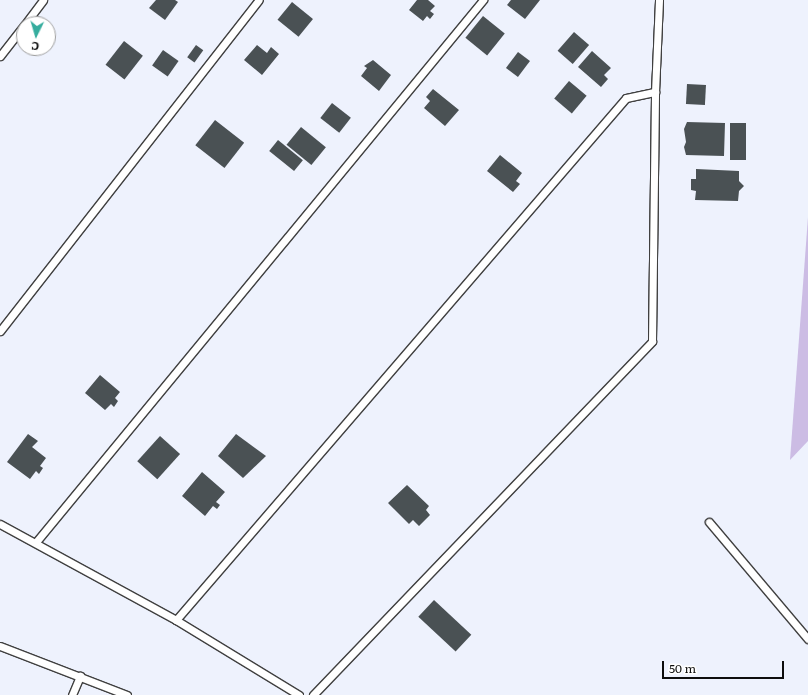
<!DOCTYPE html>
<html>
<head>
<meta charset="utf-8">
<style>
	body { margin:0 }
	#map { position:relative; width:808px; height:695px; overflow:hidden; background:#eef2fd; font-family:Literata,serif }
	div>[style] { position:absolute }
	.green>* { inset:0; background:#ccbce4 }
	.building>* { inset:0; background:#4a5154; transform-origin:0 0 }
	.roads { filter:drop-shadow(1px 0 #404040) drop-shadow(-1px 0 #404040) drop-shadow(0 1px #404040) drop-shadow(0 -1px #404040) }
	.service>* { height:7px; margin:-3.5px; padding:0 3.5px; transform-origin:3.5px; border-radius:3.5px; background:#fff }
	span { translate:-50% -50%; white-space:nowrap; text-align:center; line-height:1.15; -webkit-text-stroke:4px #fff; paint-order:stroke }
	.north { position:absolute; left:16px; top:16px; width:40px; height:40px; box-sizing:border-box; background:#fff; border:1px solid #9e9e9e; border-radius:50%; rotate:185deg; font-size:11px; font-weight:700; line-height:16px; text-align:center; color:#0d0d0d }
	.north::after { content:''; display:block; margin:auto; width:14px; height:18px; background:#35ad9e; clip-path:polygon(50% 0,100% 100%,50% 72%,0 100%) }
	.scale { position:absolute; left:662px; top:661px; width:122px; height:18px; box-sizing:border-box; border:2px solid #0d0d0d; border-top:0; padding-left:5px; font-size:12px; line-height:14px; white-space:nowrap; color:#0d0d0d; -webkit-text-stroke:3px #fff; paint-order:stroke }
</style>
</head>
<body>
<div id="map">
	<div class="green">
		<div style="clip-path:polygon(808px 217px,808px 441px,790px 460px)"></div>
	</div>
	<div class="building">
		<div style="clip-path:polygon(156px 0,175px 0,178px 2px,165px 20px,149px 8px)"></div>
		<div style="clip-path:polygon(417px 0,428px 0,435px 6px,430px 11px,434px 14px,430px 19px,427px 16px,423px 21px,409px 10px)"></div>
		<div style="clip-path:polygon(511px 0,540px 0,525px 19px,507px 5px)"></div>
		<div style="left:292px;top:2px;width:27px;height:23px;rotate:39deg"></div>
		<div style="left:483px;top:16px;width:28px;height:28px;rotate:39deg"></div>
		<div style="left:574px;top:32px;width:20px;height:25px;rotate:41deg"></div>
		<div style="left:124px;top:41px;width:24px;height:30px;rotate:38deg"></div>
		<div style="left:196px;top:45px;width:9px;height:15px;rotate:36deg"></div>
		<div style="clip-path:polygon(257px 45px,267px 53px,271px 47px,279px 54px,262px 75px,244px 60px)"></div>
		<div style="left:163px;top:50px;width:19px;height:19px;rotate:35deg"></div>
		<div style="clip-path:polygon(592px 51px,611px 68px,604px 75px,608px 79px,601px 87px,578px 67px)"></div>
		<div style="left:518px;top:52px;width:15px;height:20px;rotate:37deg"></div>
		<div style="clip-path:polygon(373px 60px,391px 75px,379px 91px,361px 76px,367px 68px,364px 66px)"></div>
		<div style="left:569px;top:81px;width:23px;height:23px;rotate:40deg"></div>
		<div style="left:687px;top:84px;width:19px;height:20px;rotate:3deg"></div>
		<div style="clip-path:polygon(433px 89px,459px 110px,445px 126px,424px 108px,430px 101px,426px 97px)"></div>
		<div style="left:332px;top:103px;width:24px;height:19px;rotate:38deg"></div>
		<div style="left:215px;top:120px;width:37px;height:32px;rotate:38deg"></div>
		<div style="clip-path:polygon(687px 122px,725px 123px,724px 156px,686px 155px,684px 147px,686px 142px,684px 129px)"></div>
		<div style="left:730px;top:123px;width:16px;height:37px"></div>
		<div style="left:301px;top:127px;width:32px;height:23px;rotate:39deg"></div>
		<div style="left:278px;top:140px;width:32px;height:14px;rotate:39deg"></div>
		<div style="clip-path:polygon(500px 155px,522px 173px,516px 181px,520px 184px,513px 192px,487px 171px)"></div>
		<div style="clip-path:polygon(696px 169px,739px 171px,739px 181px,744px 186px,739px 191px,738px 201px,695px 200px,696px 191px,691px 190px,691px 179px,696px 179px)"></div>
		<div style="clip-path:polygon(100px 375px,120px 392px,115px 398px,118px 401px,114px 407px,111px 404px,105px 410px,85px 393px)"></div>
		<div style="clip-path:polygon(28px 434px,38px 441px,32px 447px,46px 458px,40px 466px,43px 468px,39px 474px,36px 471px,30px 479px,7px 462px)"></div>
		<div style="clip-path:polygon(236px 434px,266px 456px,243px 478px,218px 456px)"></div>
		<div style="left:160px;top:436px;width:27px;height:34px;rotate:42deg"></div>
		<div style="clip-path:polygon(202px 472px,225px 492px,216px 502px,220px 505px,217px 509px,213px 506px,205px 516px,182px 496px)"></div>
		<div style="clip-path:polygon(407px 485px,429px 506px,426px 510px,430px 515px,419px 526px,413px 520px,409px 524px,388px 503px)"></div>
		<div style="left:434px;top:600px;width:51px;height:23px;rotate:43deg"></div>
	</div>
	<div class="roads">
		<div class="service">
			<div style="left:25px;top:24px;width:30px;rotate:-53deg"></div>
			<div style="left:0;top:56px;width:39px;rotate:-52deg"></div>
			<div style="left:0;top:331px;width:420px;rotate:-52deg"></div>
			<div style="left:709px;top:522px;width:153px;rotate:49.8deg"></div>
			<div style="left:0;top:524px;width:200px;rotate:28.6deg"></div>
			<div style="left:176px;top:620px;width:144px;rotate:31.4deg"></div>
			<div style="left:36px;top:542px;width:703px;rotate:-50.49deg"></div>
			<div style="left:176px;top:620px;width:689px;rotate:-49.24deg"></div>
			<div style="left:626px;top:98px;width:30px;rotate:-12deg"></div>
			<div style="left:0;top:646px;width:136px;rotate:21.1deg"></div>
			<div style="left:72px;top:695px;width:21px;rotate:-67deg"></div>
			<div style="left:313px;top:695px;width:490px;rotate:-46.2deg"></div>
			<div style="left:652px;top:341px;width:249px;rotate:-89.3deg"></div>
			<div style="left:655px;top:92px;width:92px;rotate:-87.5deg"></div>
		</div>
	</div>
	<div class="north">С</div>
	<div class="scale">50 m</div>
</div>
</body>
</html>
